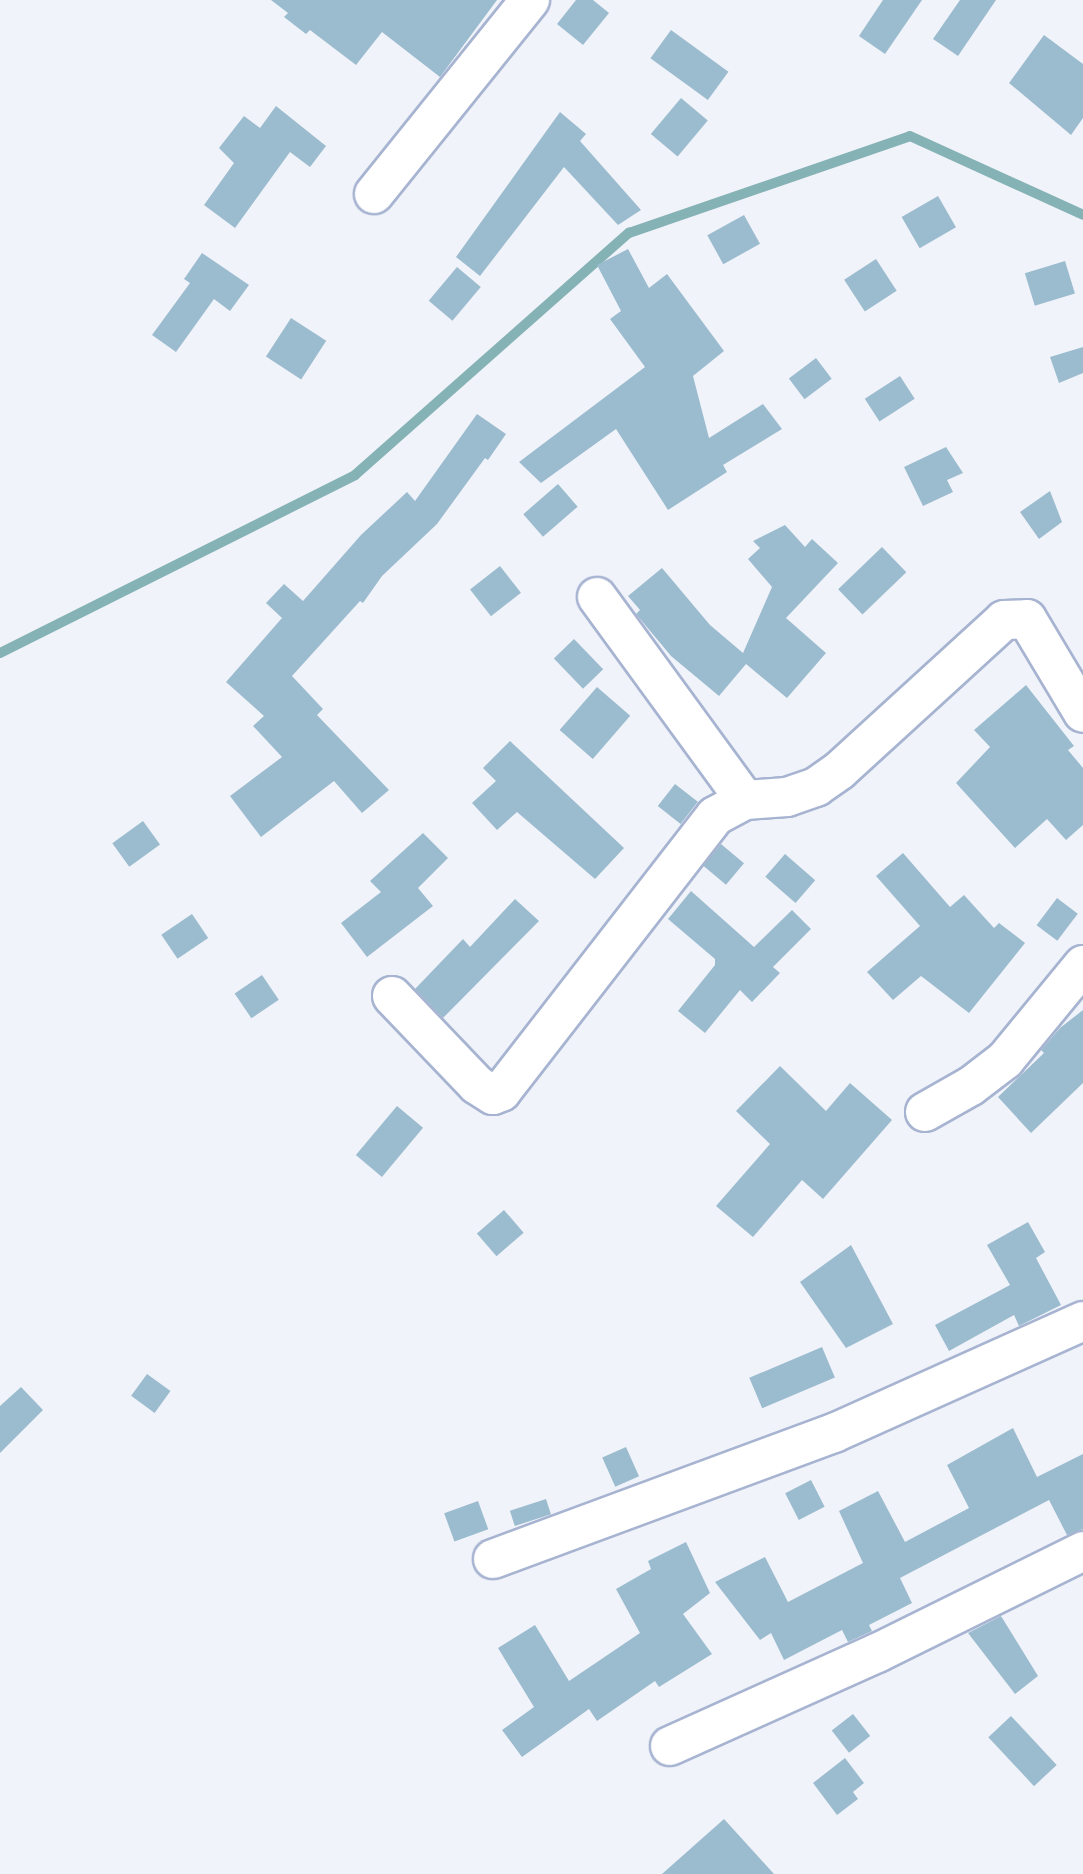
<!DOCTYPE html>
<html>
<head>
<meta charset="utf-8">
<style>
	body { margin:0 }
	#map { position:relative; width:1083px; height:1874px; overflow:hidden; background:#f1f3fa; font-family:"Public Sans",sans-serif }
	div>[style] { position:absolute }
	.stream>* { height:10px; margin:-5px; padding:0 5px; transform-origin:5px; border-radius:5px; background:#85b2b5 }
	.building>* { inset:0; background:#9bbccf; transform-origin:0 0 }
	.roads { filter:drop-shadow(2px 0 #a7b4d1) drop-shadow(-2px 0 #a7b4d1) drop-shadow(0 2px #a7b4d1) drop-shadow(0 -2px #a7b4d1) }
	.minor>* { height:38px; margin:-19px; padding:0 19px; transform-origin:19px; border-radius:19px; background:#fff }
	span { translate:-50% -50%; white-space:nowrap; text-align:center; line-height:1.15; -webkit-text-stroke:5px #fff; paint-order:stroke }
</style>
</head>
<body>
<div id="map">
	<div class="stream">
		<div style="left:0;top:653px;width:397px;rotate:-26.6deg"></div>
		<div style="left:355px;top:475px;width:366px;rotate:-41.5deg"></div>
		<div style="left:629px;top:233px;width:297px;rotate:-19deg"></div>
		<div style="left:910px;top:136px;width:190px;rotate:24.5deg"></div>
	</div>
	<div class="building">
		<div style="clip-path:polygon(271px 0,497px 0,440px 77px,382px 32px,356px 65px,310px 30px,306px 34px,284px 17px,288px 13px)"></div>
		<div style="clip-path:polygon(576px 0,593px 0,609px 13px,583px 45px,557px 24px)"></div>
		<div style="clip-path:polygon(883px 0,922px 0,885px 54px,859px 36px)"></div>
		<div style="clip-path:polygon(960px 0,996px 0,958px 56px,933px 39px)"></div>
		<div style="left:671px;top:30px;width:71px;height:35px;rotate:36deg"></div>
		<div style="clip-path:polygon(1044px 35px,1083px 64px,1083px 118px,1071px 135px,1009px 83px)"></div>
		<div style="left:681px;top:98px;width:35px;height:47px;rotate:40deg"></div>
		<div style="clip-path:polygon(276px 106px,326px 146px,310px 167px,290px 152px,235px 228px,204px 205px,234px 163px,219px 148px,244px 116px,260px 128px)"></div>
		<div style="clip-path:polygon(560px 112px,586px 134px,580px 141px,641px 210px,618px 225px,564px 167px,480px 276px,456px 257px)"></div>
		<div style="left:938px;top:196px;width:36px;height:42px;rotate:60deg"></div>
		<div style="left:744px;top:215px;width:33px;height:42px;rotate:61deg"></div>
		<div style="clip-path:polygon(628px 249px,649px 288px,667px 274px,724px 351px,693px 376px,709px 438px,763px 404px,782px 429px,723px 465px,727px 472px,668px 510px,616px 429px,541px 483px,519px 462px,645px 367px,610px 319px,621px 311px,597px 265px)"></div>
		<div style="clip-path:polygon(202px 253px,249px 285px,230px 311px,214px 299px,176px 352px,152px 335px,190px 283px,184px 279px)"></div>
		<div style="left:876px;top:259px;width:38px;height:38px;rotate:57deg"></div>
		<div style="left:1065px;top:261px;width:34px;height:42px;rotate:73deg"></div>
		<div style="left:457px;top:267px;width:31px;height:44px;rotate:40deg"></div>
		<div style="left:291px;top:318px;width:42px;height:46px;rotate:33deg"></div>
		<div style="clip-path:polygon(1083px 347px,1083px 373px,1059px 383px,1050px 357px)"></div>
		<div style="left:816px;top:358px;width:26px;height:34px;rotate:53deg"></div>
		<div style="left:900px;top:376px;width:27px;height:42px;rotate:57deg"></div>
		<div style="clip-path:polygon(477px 414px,506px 434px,488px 460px,485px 458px,437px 524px,382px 576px,363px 603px,360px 601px,292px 676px,323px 709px,317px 715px,389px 790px,362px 813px,334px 781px,261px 837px,230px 796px,282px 757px,253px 726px,264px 716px,226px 682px,282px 618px,266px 603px,284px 584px,303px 601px,361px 535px,407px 492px,415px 501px)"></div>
		<div style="clip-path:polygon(946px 447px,963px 473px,947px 480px,953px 492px,923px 506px,904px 467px)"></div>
		<div style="left:558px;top:484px;width:30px;height:46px;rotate:49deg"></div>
		<div style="clip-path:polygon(1050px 491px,1062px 522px,1039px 539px,1020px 512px)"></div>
		<div style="clip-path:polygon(785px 525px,805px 547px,812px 539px,838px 563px,786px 618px,826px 653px,787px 698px,746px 664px,719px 696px,671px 656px,636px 614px,640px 610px,628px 596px,662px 568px,710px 625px,743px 653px,772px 587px,748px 559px,760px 548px,753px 541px)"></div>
		<div style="left:882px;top:547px;width:35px;height:61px;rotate:46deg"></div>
		<div style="left:500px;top:566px;width:34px;height:38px;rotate:52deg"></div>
		<div style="left:574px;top:639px;width:42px;height:28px;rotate:46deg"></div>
		<div style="clip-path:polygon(1026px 685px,1074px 746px,1068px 750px,1083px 768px,1083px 825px,1066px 840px,1047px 819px,1015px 848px,956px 783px,990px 747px,974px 730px)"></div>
		<div style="left:597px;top:687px;width:44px;height:57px;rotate:41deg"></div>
		<div style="clip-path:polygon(510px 741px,624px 848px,595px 879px,517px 812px,497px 830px,472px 803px,496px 781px,483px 768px)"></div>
		<div style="left:675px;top:784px;width:29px;height:28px;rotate:38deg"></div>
		<div style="left:143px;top:821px;width:29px;height:38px;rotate:54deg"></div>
		<div style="clip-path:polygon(423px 833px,448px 858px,418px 888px,433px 906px,367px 957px,341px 923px,381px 892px,370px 881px)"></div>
		<div style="left:721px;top:844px;width:30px;height:28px;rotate:40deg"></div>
		<div style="clip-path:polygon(903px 853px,950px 907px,964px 895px,994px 928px,999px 923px,1025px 943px,969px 1013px,921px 976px,893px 1000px,867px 972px,920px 926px,876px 876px)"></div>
		<div style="left:785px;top:854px;width:40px;height:30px;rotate:41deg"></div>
		<div style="clip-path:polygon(691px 891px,754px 947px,792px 910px,811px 929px,773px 967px,780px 973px,752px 1002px,740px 990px,705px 1033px,678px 1011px,715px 965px,715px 959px,668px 919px)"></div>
		<div style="left:1057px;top:898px;width:26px;height:34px;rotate:37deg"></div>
		<div style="clip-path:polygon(515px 899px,539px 921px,443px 1018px,415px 989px,463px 939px,470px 947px)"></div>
		<div style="left:192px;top:914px;width:29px;height:37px;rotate:56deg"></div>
		<div style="left:262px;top:975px;width:30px;height:33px;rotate:56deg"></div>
		<div style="clip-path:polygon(1083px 1010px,1083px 1083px,1031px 1133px,998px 1097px,1044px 1053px,1041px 1050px,1060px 1028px)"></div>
		<div style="clip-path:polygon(780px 1066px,826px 1111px,850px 1083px,892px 1120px,823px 1199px,802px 1180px,753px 1237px,716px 1206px,770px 1144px,736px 1111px)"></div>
		<div style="left:397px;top:1106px;width:34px;height:64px;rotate:40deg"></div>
		<div style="left:504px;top:1210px;width:30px;height:36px;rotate:49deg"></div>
		<div style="clip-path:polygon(1028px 1222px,1045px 1252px,1036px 1258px,1061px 1305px,1019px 1326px,1014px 1315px,949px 1351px,935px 1325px,1010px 1285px,987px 1245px)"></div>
		<div style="clip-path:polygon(851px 1245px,893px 1324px,846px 1348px,800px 1282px)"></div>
		<div style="left:822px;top:1347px;width:33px;height:79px;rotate:67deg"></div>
		<div style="left:147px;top:1374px;width:29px;height:27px;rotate:36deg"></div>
		<div style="clip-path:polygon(21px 1387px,43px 1410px,0 1453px,0 1406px)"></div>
		<div style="clip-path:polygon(1013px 1428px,1037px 1477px,1083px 1454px,1083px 1529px,1067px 1535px,1049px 1500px,900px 1578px,912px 1603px,869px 1625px,872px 1631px,848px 1642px,842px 1630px,784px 1660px,771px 1633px,760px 1640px,715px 1582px,765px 1557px,788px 1602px,863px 1563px,839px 1511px,878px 1491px,905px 1542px,969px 1508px,947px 1465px)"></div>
		<div style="left:626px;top:1447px;width:32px;height:26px;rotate:66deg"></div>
		<div style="left:811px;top:1480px;width:30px;height:29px;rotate:63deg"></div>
		<div style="left:546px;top:1499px;width:16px;height:38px;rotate:72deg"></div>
		<div style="left:478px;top:1501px;width:30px;height:36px;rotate:70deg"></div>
		<div style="clip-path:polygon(686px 1542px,710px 1593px,683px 1614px,712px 1654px,659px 1687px,655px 1681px,597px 1721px,589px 1709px,522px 1757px,502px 1730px,534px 1707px,498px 1648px,535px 1625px,569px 1681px,640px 1633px,616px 1589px,651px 1569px,648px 1561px)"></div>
		<div style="clip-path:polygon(1001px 1616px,1038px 1676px,1015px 1694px,968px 1633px)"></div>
		<div style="left:853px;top:1714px;width:28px;height:27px;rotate:52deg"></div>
		<div style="left:1011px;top:1716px;width:67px;height:31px;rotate:47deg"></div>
		<div style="clip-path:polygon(845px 1758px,864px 1783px,853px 1792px,858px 1799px,837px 1815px,813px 1783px)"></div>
		<div style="clip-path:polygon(724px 1819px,774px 1874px,662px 1874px)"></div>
	</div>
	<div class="roads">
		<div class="minor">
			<div style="left:374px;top:194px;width:249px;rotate:-51.2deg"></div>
			<div style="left:597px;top:597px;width:251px;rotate:53.9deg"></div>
			<div style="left:392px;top:996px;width:123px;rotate:46.3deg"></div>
			<div style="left:477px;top:1085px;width:19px;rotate:32deg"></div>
			<div style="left:493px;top:1095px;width:9px;rotate:-21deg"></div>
			<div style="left:501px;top:1092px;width:349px;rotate:-52.2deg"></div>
			<div style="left:715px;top:816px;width:34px;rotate:-28deg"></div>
			<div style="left:745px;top:800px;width:42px;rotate:-4.1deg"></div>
			<div style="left:787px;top:797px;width:31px;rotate:-19deg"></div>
			<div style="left:816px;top:787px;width:29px;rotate:-35deg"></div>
			<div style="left:840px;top:770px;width:222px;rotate:-42.4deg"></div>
			<div style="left:1004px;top:620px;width:23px;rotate:-2deg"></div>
			<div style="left:1027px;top:619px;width:109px;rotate:59.2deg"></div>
			<div style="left:925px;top:1112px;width:53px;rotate:-29.5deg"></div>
			<div style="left:971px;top:1086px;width:43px;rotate:-37.4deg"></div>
			<div style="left:1005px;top:1060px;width:123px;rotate:-50.6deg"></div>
			<div style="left:493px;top:1559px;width:364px;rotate:-20.3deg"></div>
			<div style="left:834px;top:1433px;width:273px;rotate:-24.2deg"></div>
			<div style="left:670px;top:1746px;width:227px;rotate:-24.2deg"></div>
			<div style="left:877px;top:1653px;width:230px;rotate:-26.3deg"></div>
		</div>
	</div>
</div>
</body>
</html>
